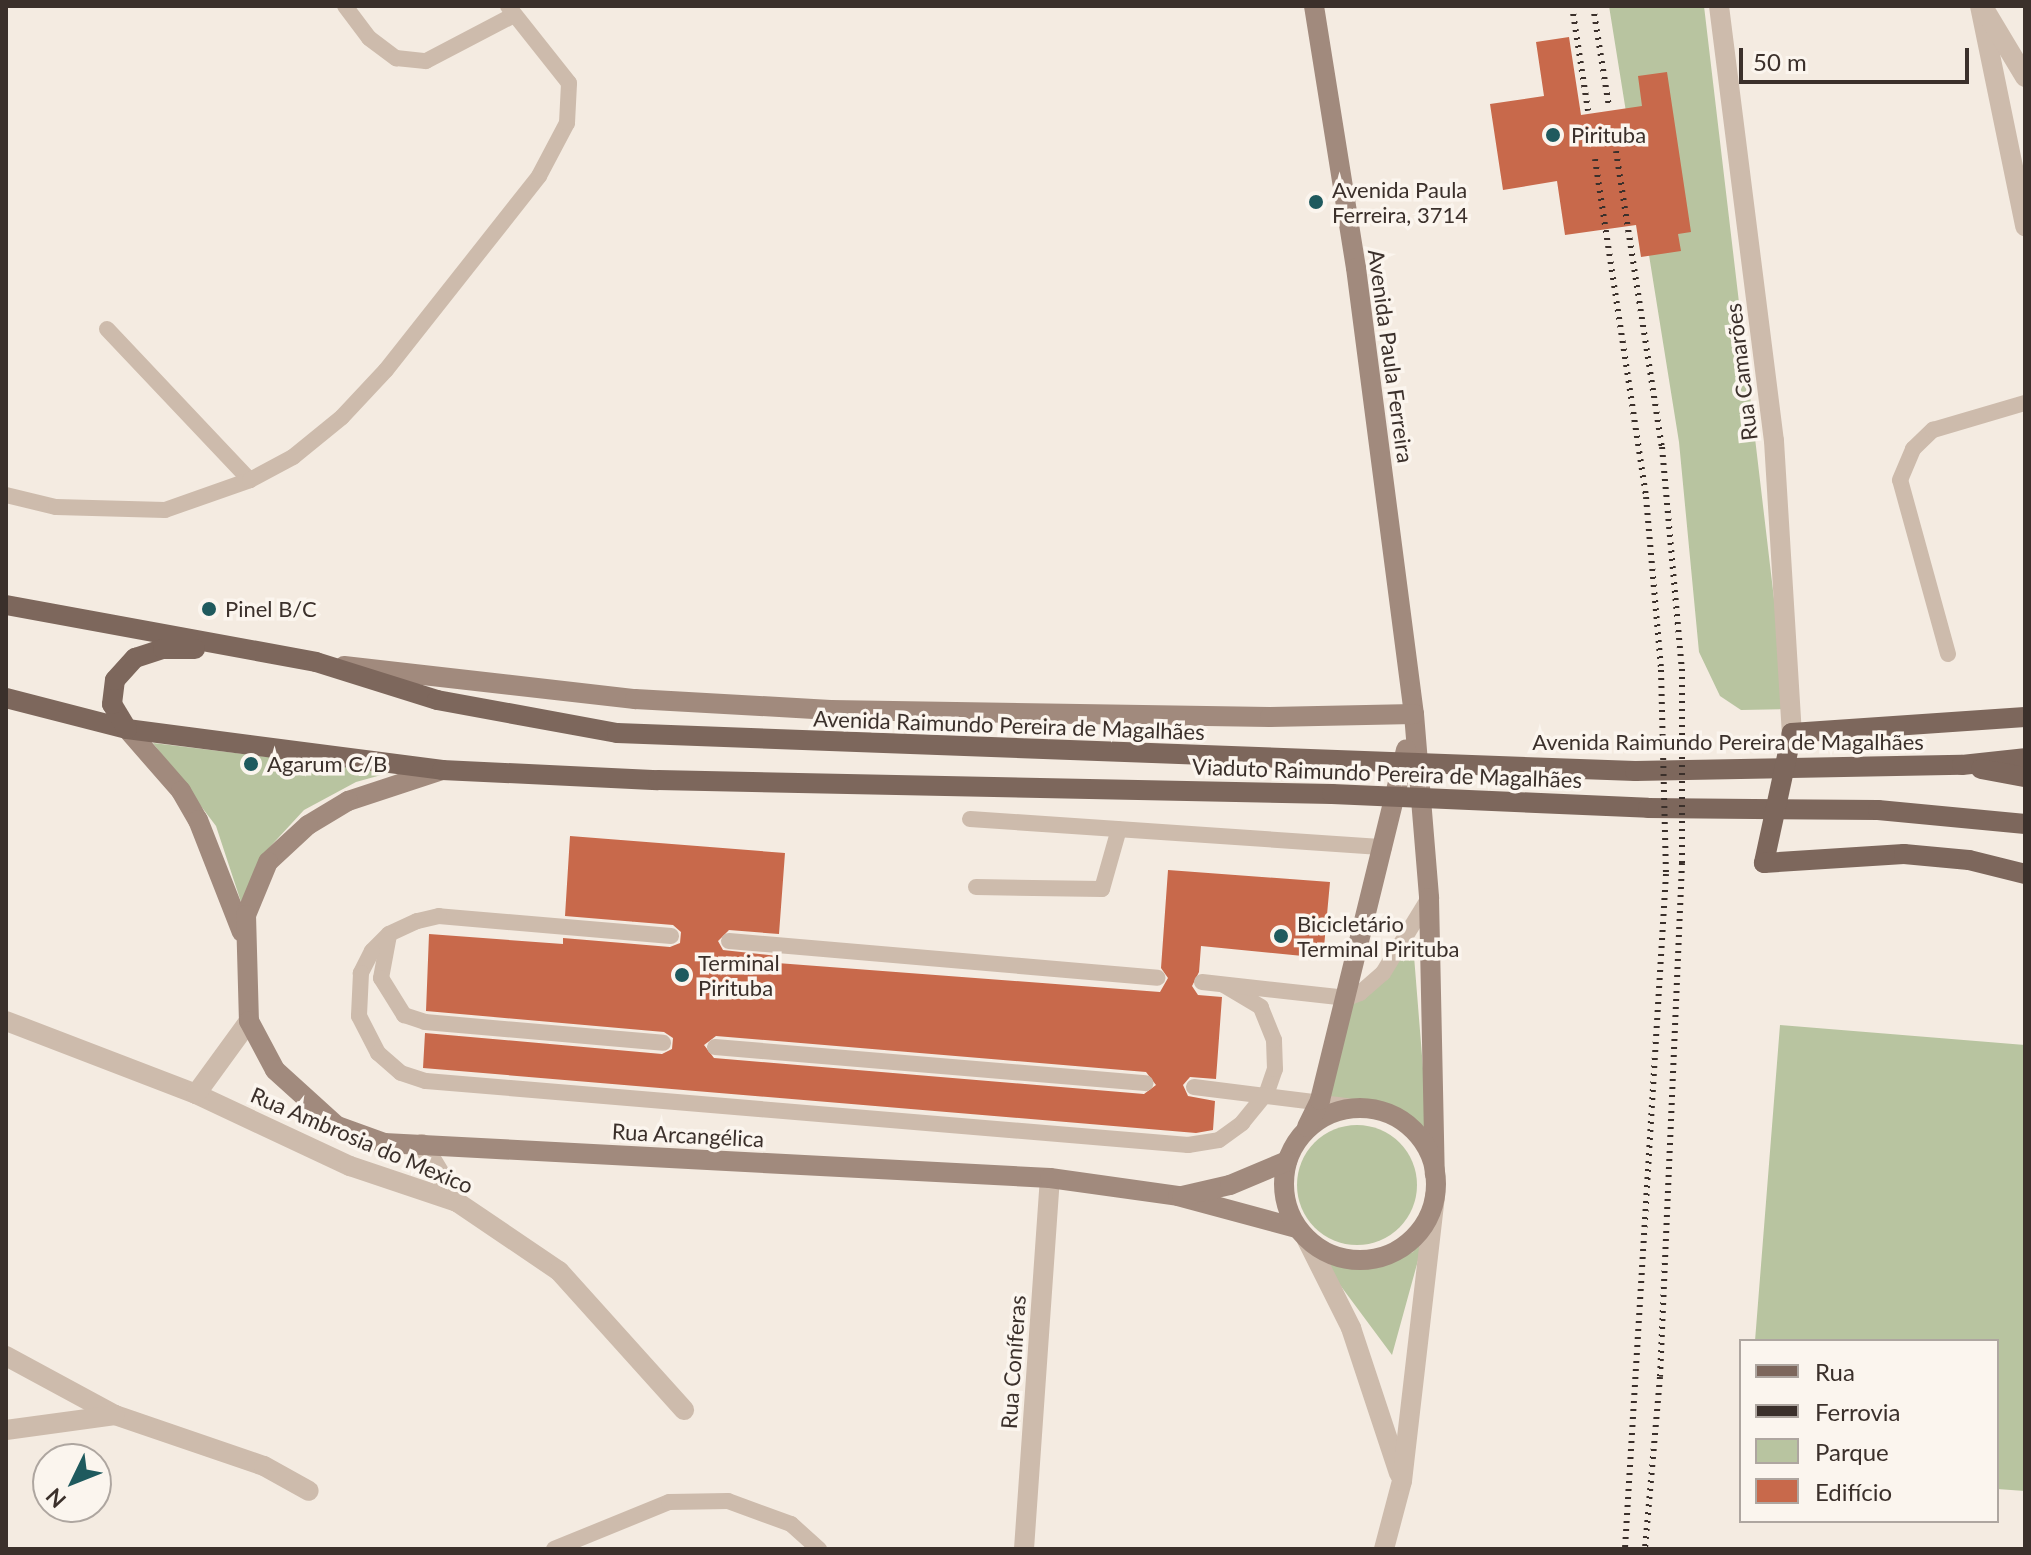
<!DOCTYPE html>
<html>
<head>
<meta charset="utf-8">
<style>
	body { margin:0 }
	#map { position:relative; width:2031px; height:1555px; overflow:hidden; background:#f4ebe1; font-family:Lato,sans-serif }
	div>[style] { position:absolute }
	.green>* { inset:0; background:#b8c4a0 }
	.round { border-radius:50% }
	.building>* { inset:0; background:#c8694b }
	.service>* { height:16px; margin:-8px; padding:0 8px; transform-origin:8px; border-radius:8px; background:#cdbbac }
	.minor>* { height:20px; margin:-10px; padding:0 10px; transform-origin:10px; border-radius:10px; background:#cdbbac }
	.tertiary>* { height:20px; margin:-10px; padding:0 10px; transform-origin:10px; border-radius:10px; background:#cdbbac }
	.secondary>* { height:20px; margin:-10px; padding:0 10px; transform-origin:10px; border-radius:10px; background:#a18a7d }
	.secondary>.ring { margin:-10px; padding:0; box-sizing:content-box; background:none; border:20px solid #a18a7d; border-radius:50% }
	.primary>* { height:20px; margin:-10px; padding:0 10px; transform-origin:10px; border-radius:10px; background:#7d675c }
	.rail>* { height:6px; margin-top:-3px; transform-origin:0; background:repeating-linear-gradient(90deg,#3b302b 0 2px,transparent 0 8px) }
	.dots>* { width:22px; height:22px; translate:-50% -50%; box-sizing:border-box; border:4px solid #fbf5ee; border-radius:50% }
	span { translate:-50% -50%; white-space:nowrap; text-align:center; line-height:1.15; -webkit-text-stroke:7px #fbf5ee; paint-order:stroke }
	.poi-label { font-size:22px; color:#3b302b }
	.left { translate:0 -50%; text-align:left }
	.street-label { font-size:22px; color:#3b302b }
	.frame { position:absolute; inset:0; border:8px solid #3b302b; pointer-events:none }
	.legend { position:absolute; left:1739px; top:1339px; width:260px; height:184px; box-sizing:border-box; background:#fbf5ee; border:2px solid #aea6a0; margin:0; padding:10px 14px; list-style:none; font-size:24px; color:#3b302b }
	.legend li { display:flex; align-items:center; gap:16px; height:40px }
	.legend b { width:40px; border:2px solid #aea6a0 }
	.north { position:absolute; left:32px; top:1443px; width:80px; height:80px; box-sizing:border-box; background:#fbf5ee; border:2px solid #aea6a0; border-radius:50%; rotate:227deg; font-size:22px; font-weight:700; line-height:32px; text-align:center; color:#3b302b }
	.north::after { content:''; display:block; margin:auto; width:28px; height:36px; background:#1f5a5e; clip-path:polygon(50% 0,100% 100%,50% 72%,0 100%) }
	.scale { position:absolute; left:1739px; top:48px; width:230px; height:36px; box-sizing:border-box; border:4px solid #3b302b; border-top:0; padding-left:10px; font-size:24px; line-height:28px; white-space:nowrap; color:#3b302b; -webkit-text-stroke:6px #fbf5ee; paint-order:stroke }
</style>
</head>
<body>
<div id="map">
	<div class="green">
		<div style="clip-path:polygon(1609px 6px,1704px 6px,1787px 709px,1741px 710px,1720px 696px,1699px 652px,1679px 442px)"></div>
		<div style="clip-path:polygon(153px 743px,392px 772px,356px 782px,304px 810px,267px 850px,241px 902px,216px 826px)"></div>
		<div style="clip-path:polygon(1412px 931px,1429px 1143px,1405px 1114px,1381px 1104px,1326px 1097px,1352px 1000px)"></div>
		<div style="clip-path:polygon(1780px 1025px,2025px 1045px,2025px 1491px,1997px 1489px,1997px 1341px,1755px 1341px)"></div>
		<div class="round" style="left:1297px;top:1125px;width:120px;height:120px"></div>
		<div style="clip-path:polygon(1425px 1235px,1392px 1355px,1320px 1258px,1353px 1267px,1384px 1265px,1413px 1252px)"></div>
	</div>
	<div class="building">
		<div style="clip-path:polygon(1569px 37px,1581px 115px,1642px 106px,1638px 76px,1667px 72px,1691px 232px,1678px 234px,1681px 251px,1641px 257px,1636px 225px,1565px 235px,1557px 181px,1503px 190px,1490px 104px,1544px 96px,1536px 42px)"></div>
		<div style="clip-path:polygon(evenodd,570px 836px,785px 853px,779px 934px,729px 930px,718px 941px,723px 950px,778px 956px,777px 963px,1160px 992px,1168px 978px,1161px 968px,1168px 870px,1330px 882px,1323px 958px,1201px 946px,1199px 972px,1192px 986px,1198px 995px,1222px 997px,1216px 1079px,1190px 1077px,1183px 1085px,1188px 1096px,1215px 1101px,1213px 1130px,1196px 1133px,423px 1068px,425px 1033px,662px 1054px,672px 1049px,673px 1038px,664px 1032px,426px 1011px,429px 934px,563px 944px,563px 938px,670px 947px,680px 943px,681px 932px,673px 925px,565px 916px,570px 836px,716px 1036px,1146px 1072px,1156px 1085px,1144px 1094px,714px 1058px,704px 1045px,716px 1036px)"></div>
	</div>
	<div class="service">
		<div style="left:345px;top:6px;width:40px;rotate:53deg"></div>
		<div style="left:369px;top:38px;width:34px;rotate:37deg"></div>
		<div style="left:396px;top:58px;width:30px;rotate:6deg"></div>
		<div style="left:426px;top:61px;width:99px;rotate:-27.6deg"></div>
		<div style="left:107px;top:329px;width:208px;rotate:46.6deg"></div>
		<div style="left:6px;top:495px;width:51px;rotate:13.5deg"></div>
		<div style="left:56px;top:507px;width:109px;rotate:1.6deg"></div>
		<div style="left:165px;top:510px;width:90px;rotate:-19.4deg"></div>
		<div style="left:250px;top:480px;width:49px;rotate:-28.1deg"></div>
		<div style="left:293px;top:457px;width:63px;rotate:-39.2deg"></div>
		<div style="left:342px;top:417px;width:64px;rotate:-46.9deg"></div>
		<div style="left:386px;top:370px;width:247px;rotate:-51.7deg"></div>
		<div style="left:539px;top:176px;width:60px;rotate:-62.2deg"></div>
		<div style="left:567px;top:123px;width:40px;rotate:-87.1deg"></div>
		<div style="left:569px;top:83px;width:98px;rotate:-128.4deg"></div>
		<div style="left:1948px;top:654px;width:180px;rotate:-105.4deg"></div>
		<div style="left:1900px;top:480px;width:34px;rotate:-67deg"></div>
		<div style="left:1913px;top:449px;width:28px;rotate:-44deg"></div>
		<div style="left:1933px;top:430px;width:96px;rotate:-16.4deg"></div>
		<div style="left:970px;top:819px;width:415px;rotate:3.9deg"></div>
		<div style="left:976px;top:887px;width:126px;rotate:0.9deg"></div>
		<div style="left:1102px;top:889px;width:62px;rotate:-74.2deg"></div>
		<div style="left:389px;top:935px;width:44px;rotate:100.5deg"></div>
		<div style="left:381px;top:978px;width:44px;rotate:58.1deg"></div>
		<div style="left:404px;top:1015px;width:22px;rotate:18deg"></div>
		<div style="left:425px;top:1022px;width:239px;rotate:5deg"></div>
		<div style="left:671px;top:936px;width:233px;rotate:-175.1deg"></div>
		<div style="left:439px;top:916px;width:23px;rotate:167deg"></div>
		<div style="left:417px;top:921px;width:31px;rotate:155deg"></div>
		<div style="left:389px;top:934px;width:24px;rotate:135deg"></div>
		<div style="left:372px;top:951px;width:25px;rotate:117deg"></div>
		<div style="left:361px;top:973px;width:43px;rotate:92.7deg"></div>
		<div style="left:359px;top:1016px;width:42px;rotate:62.8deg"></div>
		<div style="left:378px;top:1053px;width:30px;rotate:41deg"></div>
		<div style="left:401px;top:1073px;width:26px;rotate:18deg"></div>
		<div style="left:426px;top:1081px;width:765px;rotate:4.8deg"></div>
		<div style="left:1188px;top:1145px;width:31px;rotate:-9deg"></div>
		<div style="left:1219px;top:1140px;width:29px;rotate:-36deg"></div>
		<div style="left:1242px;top:1123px;width:40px;rotate:-51deg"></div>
		<div style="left:1267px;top:1092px;width:24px;rotate:-71deg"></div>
		<div style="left:1275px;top:1069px;width:29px;rotate:-92deg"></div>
		<div style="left:1274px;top:1040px;width:35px;rotate:-112deg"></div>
		<div style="left:1261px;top:1007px;width:43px;rotate:-149.3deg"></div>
		<div style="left:729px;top:941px;width:430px;rotate:4.9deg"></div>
		<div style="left:1202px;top:982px;width:146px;rotate:6.3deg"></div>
		<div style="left:1347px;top:998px;width:14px;rotate:-21deg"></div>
		<div style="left:1360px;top:993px;width:30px;rotate:-41deg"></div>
		<div style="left:1383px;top:973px;width:88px;rotate:-58.5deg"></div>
		<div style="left:715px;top:1047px;width:432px;rotate:4.8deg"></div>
		<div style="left:1194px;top:1087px;width:169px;rotate:7.1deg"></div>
		<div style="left:554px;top:1549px;width:124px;rotate:-22.2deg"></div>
		<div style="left:669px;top:1502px;width:59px;rotate:-1deg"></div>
		<div style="left:728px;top:1501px;width:67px;rotate:20.1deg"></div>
		<div style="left:791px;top:1524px;width:38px;rotate:42deg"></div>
	</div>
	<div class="minor">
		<div style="left:1719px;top:6px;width:438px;rotate:82.8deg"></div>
		<div style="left:1774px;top:441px;width:293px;rotate:86.5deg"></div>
		<div style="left:1980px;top:6px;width:225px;rotate:78.4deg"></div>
		<div style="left:1986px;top:12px;width:76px;rotate:59deg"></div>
		<div style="left:6px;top:1021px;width:204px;rotate:21deg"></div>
		<div style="left:196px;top:1094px;width:170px;rotate:25.1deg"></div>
		<div style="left:350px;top:1166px;width:113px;rotate:18.6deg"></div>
		<div style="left:457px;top:1202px;width:123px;rotate:34.1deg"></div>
		<div style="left:559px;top:1271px;width:187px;rotate:48deg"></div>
		<div style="left:196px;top:1094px;width:90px;rotate:-54deg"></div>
		<div style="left:422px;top:1144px;width:68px;rotate:58.9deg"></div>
		<div style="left:6px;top:1356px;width:124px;rotate:28.4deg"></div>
		<div style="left:115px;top:1415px;width:157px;rotate:18.9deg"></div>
		<div style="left:264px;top:1466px;width:51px;rotate:29.1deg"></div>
		<div style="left:6px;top:1430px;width:110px;rotate:-7.8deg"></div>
		<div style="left:1024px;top:1549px;width:372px;rotate:-86deg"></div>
	</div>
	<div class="tertiary">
		<div style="left:1306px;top:1238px;width:101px;rotate:63.4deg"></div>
		<div style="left:1351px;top:1328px;width:153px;rotate:71.7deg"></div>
		<div style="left:1384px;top:1549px;width:70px;rotate:-75.2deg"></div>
		<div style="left:1402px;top:1481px;width:288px;rotate:-83.4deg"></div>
	</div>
	<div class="secondary">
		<div style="left:1314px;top:6px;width:265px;rotate:80.9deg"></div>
		<div style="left:1356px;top:268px;width:450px;rotate:82.6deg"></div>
		<div style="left:1414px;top:714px;width:185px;rotate:85.3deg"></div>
		<div style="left:1429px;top:898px;width:276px;rotate:88.8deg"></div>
		<div style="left:344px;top:666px;width:293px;rotate:6.5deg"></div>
		<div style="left:635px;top:699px;width:196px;rotate:3.2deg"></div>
		<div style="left:831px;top:710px;width:439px;rotate:0.9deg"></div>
		<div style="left:1270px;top:717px;width:144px;rotate:-1.2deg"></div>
		<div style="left:127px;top:729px;width:82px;rotate:48.9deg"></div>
		<div style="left:181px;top:791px;width:34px;rotate:60deg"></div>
		<div style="left:198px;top:820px;width:120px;rotate:68.6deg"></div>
		<div style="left:442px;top:770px;width:99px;rotate:161.7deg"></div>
		<div style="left:348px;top:801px;width:47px;rotate:149deg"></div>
		<div style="left:308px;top:825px;width:54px;rotate:137.2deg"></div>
		<div style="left:268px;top:862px;width:57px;rotate:112.5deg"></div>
		<div style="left:246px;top:915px;width:106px;rotate:88.4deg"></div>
		<div style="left:249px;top:1021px;width:55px;rotate:62deg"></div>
		<div style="left:275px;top:1070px;width:84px;rotate:42.1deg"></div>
		<div style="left:337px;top:1126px;width:50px;rotate:19.9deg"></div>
		<div style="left:384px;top:1143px;width:667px;rotate:3.01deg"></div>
		<div style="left:1050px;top:1178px;width:129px;rotate:8deg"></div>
		<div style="left:1178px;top:1196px;width:123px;rotate:15.1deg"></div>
		<div class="ring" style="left:1284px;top:1108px;width:132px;height:132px"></div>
		<div style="left:1307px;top:1127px;width:30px;rotate:-64deg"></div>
		<div style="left:1320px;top:1100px;width:361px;rotate:-76.2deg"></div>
		<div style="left:1182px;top:1196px;width:49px;rotate:-12.9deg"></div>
		<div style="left:1230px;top:1185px;width:62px;rotate:-22.8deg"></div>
	</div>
	<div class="primary">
		<div style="left:6px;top:605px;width:315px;rotate:10.4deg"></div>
		<div style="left:316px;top:662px;width:127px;rotate:17.4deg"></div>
		<div style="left:437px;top:700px;width:183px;rotate:10.4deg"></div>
		<div style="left:617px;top:733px;width:1019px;rotate:2.14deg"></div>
		<div style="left:1635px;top:771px;width:327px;rotate:-1.1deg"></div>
		<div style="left:1962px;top:765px;width:63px;rotate:-6.3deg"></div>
		<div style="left:6px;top:698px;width:125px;rotate:14.4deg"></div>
		<div style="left:127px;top:729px;width:318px;rotate:7.4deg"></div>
		<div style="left:442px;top:770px;width:216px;rotate:2.7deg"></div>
		<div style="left:658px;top:780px;width:674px;rotate:1.19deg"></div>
		<div style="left:1332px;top:794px;width:316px;rotate:2.5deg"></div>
		<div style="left:1648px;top:808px;width:230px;rotate:0.5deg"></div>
		<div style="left:1878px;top:810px;width:148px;rotate:5.4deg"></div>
		<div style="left:2025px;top:717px;width:234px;rotate:176.1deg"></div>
		<div style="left:1792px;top:733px;width:133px;rotate:102.2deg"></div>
		<div style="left:1764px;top:863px;width:140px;rotate:-3.7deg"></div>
		<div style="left:1904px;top:854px;width:65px;rotate:5.3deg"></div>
		<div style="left:1969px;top:860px;width:58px;rotate:14deg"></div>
		<div style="left:127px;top:729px;width:29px;rotate:-121deg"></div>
		<div style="left:112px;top:704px;width:24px;rotate:-83deg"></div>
		<div style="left:115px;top:680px;width:30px;rotate:-48deg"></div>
		<div style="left:135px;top:658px;width:29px;rotate:-18deg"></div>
		<div style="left:163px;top:649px;width:32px"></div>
		<div style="left:1981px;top:769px;width:45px;rotate:10.3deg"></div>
	</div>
	<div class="rail">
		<div style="left:1572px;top:6px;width:106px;rotate:81.3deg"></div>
		<div style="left:1593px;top:6px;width:102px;rotate:81deg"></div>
		<div style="left:1616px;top:151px;width:300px;rotate:81.2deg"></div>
		<div style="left:1662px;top:447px;width:223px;rotate:84.9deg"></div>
		<div style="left:1682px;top:669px;width:194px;rotate:90deg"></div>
		<div style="left:1682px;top:863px;width:514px;rotate:92.45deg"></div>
		<div style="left:1660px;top:1377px;width:173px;rotate:95deg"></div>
		<div style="left:1595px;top:159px;width:342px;rotate:81.4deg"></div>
		<div style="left:1646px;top:497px;width:174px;rotate:85deg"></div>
		<div style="left:1661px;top:670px;width:204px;rotate:88.6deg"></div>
		<div style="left:1666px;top:874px;width:676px;rotate:93.48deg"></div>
	</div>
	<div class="dots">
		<div style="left:1553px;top:135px;background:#1f5a5e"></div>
		<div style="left:1316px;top:202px;background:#1f5a5e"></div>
		<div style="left:209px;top:609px;background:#1f5a5e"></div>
		<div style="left:251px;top:764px;background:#1f5a5e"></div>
		<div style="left:1281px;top:936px;background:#1f5a5e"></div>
		<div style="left:682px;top:975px;background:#1f5a5e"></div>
	</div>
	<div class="poi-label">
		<span class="left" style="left:1571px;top:135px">Pirituba</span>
		<span class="left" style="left:1332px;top:202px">Avenida Paula<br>Ferreira, 3714</span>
		<span class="left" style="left:225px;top:609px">Pinel B/C</span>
		<span class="left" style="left:267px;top:764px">Agarum C/B</span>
		<span class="left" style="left:1297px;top:936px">Bicicletário<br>Terminal Pirituba</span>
		<span class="left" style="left:698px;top:975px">Terminal<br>Pirituba</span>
	</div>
	<div class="street-label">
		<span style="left:1391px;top:356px;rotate:82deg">Avenida Paula Ferreira</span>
		<span style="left:1741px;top:372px;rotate:-97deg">Rua Camarões</span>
		<span style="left:1009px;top:725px;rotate:2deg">Avenida Raimundo Pereira de Magalhães</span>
		<span style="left:1728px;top:742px">Avenida Raimundo Pereira de Magalhães</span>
		<span style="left:1387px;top:773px;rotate:2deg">Viaduto Raimundo Pereira de Magalhães</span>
		<span style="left:688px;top:1135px;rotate:3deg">Rua Arcangélica</span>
		<span style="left:362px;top:1140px;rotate:23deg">Rua Ambrosia do Mexico</span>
		<span style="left:1013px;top:1362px;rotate:-86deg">Rua Coníferas</span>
	</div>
	<div class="frame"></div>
	<ul class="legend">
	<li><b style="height:10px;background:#7d675c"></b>Rua</li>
	<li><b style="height:10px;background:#3b302b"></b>Ferrovia</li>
	<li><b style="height:22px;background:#b8c4a0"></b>Parque</li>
	<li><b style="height:22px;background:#c8694b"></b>Edifício</li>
	</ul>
	<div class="north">N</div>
	<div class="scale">50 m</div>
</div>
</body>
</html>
